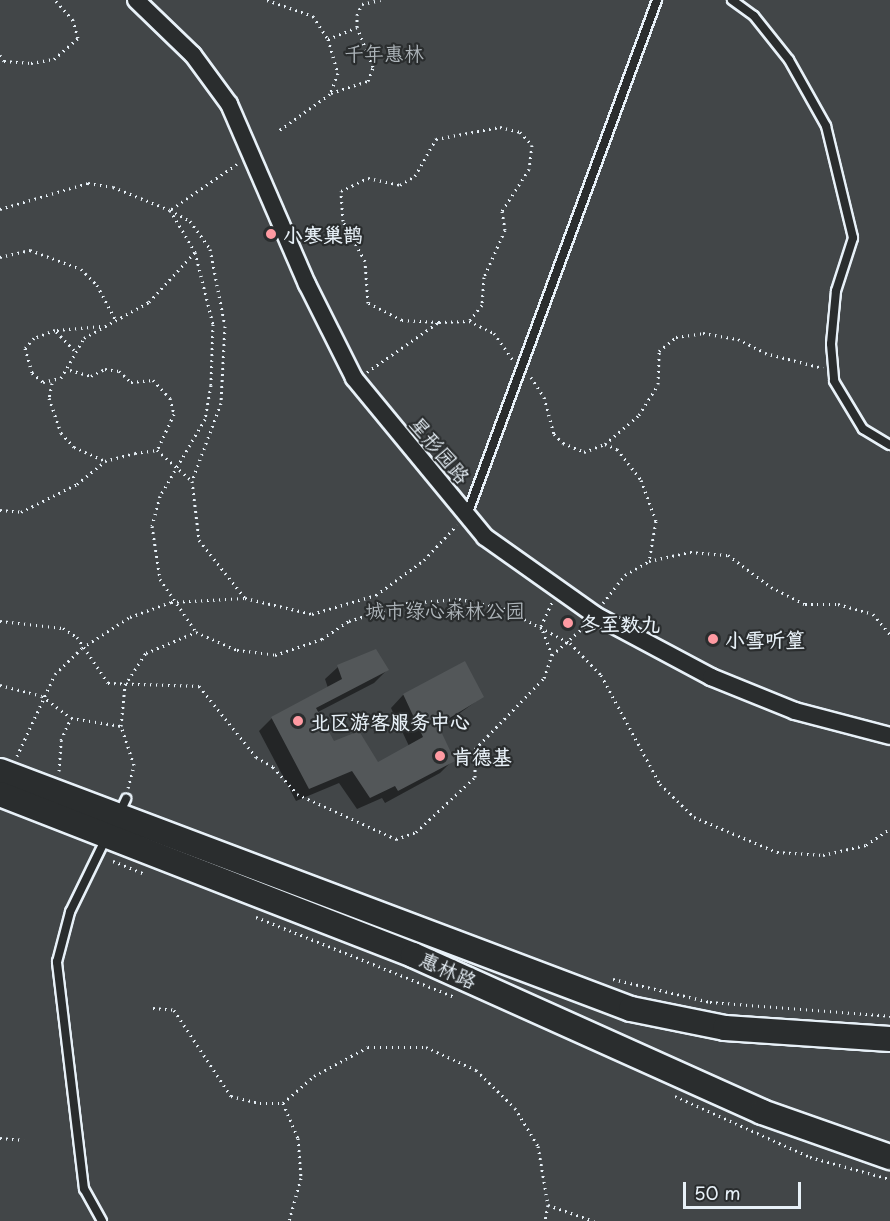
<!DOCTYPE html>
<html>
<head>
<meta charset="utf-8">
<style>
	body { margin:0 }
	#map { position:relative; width:890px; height:1221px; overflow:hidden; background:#2a2d2e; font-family:"Playpen Sans","LXGW WenKai TC",sans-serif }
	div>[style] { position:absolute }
	.green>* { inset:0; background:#424648; transform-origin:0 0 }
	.shadow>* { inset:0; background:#0007 }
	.building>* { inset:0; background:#535759 }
	.path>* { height:3px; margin-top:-1.5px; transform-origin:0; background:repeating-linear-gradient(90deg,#e8f1f8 0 1.5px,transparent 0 6px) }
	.roads { filter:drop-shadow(2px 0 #e8f1f8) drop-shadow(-2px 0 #e8f1f8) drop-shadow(0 2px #e8f1f8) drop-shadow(0 -2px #e8f1f8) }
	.service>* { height:8px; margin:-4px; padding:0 4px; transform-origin:4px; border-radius:4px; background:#2a2d2e }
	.minor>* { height:16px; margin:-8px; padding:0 8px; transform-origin:8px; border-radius:8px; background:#2a2d2e }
	.secondary>* { height:24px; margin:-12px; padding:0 12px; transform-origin:12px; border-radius:12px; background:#2a2d2e }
	.dots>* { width:16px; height:16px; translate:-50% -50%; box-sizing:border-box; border:3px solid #2a2d2e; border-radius:50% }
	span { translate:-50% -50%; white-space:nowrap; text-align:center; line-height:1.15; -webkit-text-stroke:4.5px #2a2d2e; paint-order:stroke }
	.park-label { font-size:20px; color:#aeb5ba }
	.poi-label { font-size:20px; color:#e8f1f8; font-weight:700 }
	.left { translate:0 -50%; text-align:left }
	.street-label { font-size:20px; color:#e8f1f8 }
	.scale { position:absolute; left:683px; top:1182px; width:118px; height:27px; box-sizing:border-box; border:3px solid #e8f1f8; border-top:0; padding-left:8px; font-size:18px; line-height:21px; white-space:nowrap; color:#e8f1f8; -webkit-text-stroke:4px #2a2d2e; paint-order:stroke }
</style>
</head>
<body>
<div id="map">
	<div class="green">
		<div style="left:0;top:0;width:890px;height:1221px"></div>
	</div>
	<div class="shadow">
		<div style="clip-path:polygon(465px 663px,482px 697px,438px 729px,453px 760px,440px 773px,385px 803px,382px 798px,357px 809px,339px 783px,296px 801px,259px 731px,272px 718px,328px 688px,325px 679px,338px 667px,387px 670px,374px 683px,316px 713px,334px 743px,377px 764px,409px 746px,391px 708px,403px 695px)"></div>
	</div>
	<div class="building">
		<div style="clip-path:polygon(376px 649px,389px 670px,316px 708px,334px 741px,359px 731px,378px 762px,423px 737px,403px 694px,465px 661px,484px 697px,438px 725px,455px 761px,398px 791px,395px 786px,370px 798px,352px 771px,309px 789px,271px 717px,342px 679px,337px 665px)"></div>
	</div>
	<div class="path">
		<div style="left:267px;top:0;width:49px;rotate:19.2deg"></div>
		<div style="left:313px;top:16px;width:27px;rotate:57deg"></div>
		<div style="left:328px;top:39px;width:35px;rotate:74deg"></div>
		<div style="left:338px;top:73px;width:22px;rotate:111deg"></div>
		<div style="left:330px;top:94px;width:65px;rotate:144.4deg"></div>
		<div style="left:328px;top:39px;width:31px;rotate:-22deg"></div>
		<div style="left:0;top:55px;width:7px;rotate:56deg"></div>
		<div style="left:4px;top:61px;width:27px;rotate:4deg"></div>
		<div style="left:31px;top:63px;width:23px;rotate:-10deg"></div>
		<div style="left:54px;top:59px;width:32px;rotate:-41deg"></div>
		<div style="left:78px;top:38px;width:19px;rotate:-106deg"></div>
		<div style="left:73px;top:20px;width:27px;rotate:-132deg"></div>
		<div style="left:331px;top:93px;width:39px;rotate:-18deg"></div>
		<div style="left:368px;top:81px;width:15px;rotate:-70deg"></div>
		<div style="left:373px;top:67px;width:43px;rotate:-111.8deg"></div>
		<div style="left:357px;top:27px;width:12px;rotate:-90deg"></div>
		<div style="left:357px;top:15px;width:12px;rotate:-66deg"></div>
		<div style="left:362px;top:4px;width:19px;rotate:-12deg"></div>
		<div style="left:237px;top:164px;width:81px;rotate:145.5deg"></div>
		<div style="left:170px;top:210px;width:23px;rotate:29deg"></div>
		<div style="left:190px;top:221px;width:34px;rotate:54deg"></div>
		<div style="left:210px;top:249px;width:78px;rotate:79deg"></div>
		<div style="left:225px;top:326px;width:77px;rotate:93deg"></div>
		<div style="left:221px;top:403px;width:83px;rotate:110.4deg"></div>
		<div style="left:192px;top:481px;width:59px;rotate:83.2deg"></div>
		<div style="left:199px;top:540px;width:74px;rotate:51.6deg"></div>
		<div style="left:245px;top:598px;width:69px;rotate:13.4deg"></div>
		<div style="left:312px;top:614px;width:67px;rotate:-16.5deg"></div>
		<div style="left:376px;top:595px;width:59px;rotate:-36.1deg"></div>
		<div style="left:424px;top:560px;width:48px;rotate:-46.7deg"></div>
		<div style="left:0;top:209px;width:92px;rotate:-16.5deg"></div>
		<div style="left:88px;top:183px;width:25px;rotate:9deg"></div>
		<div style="left:113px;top:187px;width:61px;rotate:22deg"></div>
		<div style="left:170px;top:210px;width:49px;rotate:59.2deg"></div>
		<div style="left:195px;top:252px;width:74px;rotate:76deg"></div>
		<div style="left:213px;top:324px;width:61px;rotate:91.9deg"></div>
		<div style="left:211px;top:385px;width:35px;rotate:100deg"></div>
		<div style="left:205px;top:419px;width:89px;rotate:120.3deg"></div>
		<div style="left:160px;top:496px;width:31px;rotate:105deg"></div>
		<div style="left:152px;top:526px;width:54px;rotate:81.4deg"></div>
		<div style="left:160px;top:579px;width:64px;rotate:55.8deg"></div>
		<div style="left:196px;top:632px;width:45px;rotate:23.7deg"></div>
		<div style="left:237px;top:650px;width:38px;rotate:7deg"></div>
		<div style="left:275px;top:655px;width:50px;rotate:-18.8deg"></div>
		<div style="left:322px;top:639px;width:32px;rotate:-34deg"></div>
		<div style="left:349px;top:621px;width:61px;rotate:-17.2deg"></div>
		<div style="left:407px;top:603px;width:52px;rotate:-4.4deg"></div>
		<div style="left:459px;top:599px;width:45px;rotate:11.6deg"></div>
		<div style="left:503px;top:608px;width:76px;rotate:27.6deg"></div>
		<div style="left:570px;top:643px;width:45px;rotate:45.9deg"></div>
		<div style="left:601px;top:675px;width:124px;rotate:61.6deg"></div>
		<div style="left:660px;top:784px;width:47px;rotate:44.1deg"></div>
		<div style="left:694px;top:817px;width:90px;rotate:22.9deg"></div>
		<div style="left:777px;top:852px;width:46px;rotate:3.7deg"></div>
		<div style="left:823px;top:855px;width:44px;rotate:-13.1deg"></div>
		<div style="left:866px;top:845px;width:29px;rotate:-34deg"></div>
		<div style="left:0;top:257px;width:31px;rotate:-13deg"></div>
		<div style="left:30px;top:250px;width:54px;rotate:20.4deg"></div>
		<div style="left:81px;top:269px;width:23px;rotate:45deg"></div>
		<div style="left:97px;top:285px;width:40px;rotate:62deg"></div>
		<div style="left:439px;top:322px;width:37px;rotate:-177deg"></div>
		<div style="left:402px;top:320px;width:38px;rotate:-153deg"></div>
		<div style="left:368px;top:303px;width:42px;rotate:-94.1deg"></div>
		<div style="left:365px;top:261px;width:46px;rotate:-118.8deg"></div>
		<div style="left:343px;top:221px;width:30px;rotate:-94deg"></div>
		<div style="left:341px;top:191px;width:30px;rotate:-26deg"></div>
		<div style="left:368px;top:178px;width:33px;rotate:12deg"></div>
		<div style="left:400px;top:185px;width:17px;rotate:-31deg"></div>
		<div style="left:415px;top:176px;width:43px;rotate:-60.4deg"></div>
		<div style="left:436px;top:139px;width:65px;rotate:-10.6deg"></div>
		<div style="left:500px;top:127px;width:21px;rotate:14deg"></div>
		<div style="left:520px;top:132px;width:18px;rotate:47deg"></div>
		<div style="left:532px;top:145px;width:24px;rotate:97deg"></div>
		<div style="left:529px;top:169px;width:50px;rotate:122.7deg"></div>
		<div style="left:502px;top:211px;width:19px;rotate:81deg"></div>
		<div style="left:505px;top:230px;width:51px;rotate:114.1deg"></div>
		<div style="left:484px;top:277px;width:28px;rotate:94deg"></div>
		<div style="left:482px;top:305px;width:21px;rotate:129deg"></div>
		<div style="left:57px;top:330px;width:44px;rotate:-5.2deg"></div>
		<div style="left:74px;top:350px;width:28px;rotate:-134deg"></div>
		<div style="left:55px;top:330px;width:22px;rotate:159deg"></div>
		<div style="left:34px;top:338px;width:13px;rotate:132deg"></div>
		<div style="left:25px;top:348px;width:26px;rotate:74deg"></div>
		<div style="left:32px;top:373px;width:14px;rotate:39deg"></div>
		<div style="left:43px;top:382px;width:18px;rotate:-13deg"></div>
		<div style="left:61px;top:378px;width:46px;rotate:-60.1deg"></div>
		<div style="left:84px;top:338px;width:74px;rotate:-29deg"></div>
		<div style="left:149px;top:302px;width:68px;rotate:-47.4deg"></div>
		<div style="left:70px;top:370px;width:22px;rotate:16deg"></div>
		<div style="left:91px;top:376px;width:16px;rotate:-27deg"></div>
		<div style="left:105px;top:369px;width:14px;rotate:8deg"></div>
		<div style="left:119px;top:371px;width:16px;rotate:43deg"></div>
		<div style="left:131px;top:382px;width:22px;rotate:-5deg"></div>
		<div style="left:153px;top:380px;width:25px;rotate:47deg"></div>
		<div style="left:170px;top:398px;width:16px;rotate:76deg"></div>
		<div style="left:174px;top:414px;width:40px;rotate:115deg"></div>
		<div style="left:367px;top:372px;width:88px;rotate:-34.8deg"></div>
		<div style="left:439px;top:322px;width:30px;rotate:-2deg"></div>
		<div style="left:469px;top:321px;width:28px;rotate:26deg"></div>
		<div style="left:494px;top:333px;width:33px;rotate:55deg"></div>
		<div style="left:531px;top:377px;width:24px;rotate:57deg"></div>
		<div style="left:544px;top:397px;width:38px;rotate:75deg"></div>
		<div style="left:554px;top:434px;width:13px;rotate:45deg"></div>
		<div style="left:563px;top:443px;width:23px;rotate:23deg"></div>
		<div style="left:584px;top:452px;width:22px;rotate:-21deg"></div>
		<div style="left:605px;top:444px;width:13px;rotate:23deg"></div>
		<div style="left:617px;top:449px;width:39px;rotate:52deg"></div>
		<div style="left:641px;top:480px;width:44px;rotate:69.9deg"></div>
		<div style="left:656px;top:521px;width:41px;rotate:99.9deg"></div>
		<div style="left:52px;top:383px;width:15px;rotate:101deg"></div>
		<div style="left:49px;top:398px;width:37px;rotate:71deg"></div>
		<div style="left:61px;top:433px;width:19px;rotate:47deg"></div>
		<div style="left:74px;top:447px;width:34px;rotate:24deg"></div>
		<div style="left:605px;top:444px;width:45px;rotate:-40.5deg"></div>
		<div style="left:639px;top:415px;width:36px;rotate:-58deg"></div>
		<div style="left:658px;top:384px;width:33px;rotate:-88deg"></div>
		<div style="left:659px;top:351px;width:22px;rotate:-39deg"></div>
		<div style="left:676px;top:337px;width:27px;rotate:-8deg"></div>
		<div style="left:703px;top:333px;width:36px;rotate:10deg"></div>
		<div style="left:738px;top:339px;width:30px;rotate:27deg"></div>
		<div style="left:765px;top:353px;width:60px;rotate:14.5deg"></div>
		<div style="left:0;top:510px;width:21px;rotate:5deg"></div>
		<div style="left:21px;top:512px;width:63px;rotate:-26.6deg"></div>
		<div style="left:77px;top:484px;width:36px;rotate:-39deg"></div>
		<div style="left:105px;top:461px;width:31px;rotate:-15deg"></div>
		<div style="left:135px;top:453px;width:22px;rotate:-8deg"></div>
		<div style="left:157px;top:450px;width:47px;rotate:41.5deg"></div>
		<div style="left:603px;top:603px;width:36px;rotate:-52deg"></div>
		<div style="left:625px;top:575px;width:28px;rotate:-30deg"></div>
		<div style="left:649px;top:561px;width:42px;rotate:-12.4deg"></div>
		<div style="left:690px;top:552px;width:38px;rotate:5deg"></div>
		<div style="left:728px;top:555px;width:54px;rotate:36.7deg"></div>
		<div style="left:771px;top:587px;width:38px;rotate:27deg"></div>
		<div style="left:805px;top:604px;width:33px"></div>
		<div style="left:838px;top:604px;width:36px;rotate:16deg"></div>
		<div style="left:873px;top:614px;width:26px;rotate:50deg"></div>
		<div style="left:0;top:621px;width:63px;rotate:6.3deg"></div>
		<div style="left:63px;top:628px;width:17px;rotate:33deg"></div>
		<div style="left:77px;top:637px;width:55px;rotate:56deg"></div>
		<div style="left:108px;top:683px;width:91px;rotate:1.9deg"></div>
		<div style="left:199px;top:686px;width:91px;rotate:51.2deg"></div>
		<div style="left:256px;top:757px;width:20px;rotate:30deg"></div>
		<div style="left:273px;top:767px;width:36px;rotate:48deg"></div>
		<div style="left:297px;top:794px;width:109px;rotate:24.4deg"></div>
		<div style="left:396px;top:839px;width:21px;rotate:-19deg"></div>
		<div style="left:416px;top:832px;width:81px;rotate:-43deg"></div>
		<div style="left:475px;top:777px;width:28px;rotate:-90deg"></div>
		<div style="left:475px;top:749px;width:99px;rotate:-45.8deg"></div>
		<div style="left:544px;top:678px;width:24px;rotate:-71deg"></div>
		<div style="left:552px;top:655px;width:31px;rotate:-111deg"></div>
		<div style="left:541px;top:626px;width:26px;rotate:-65deg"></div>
		<div style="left:552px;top:655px;width:43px;rotate:-41.2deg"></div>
		<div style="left:0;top:685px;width:43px;rotate:14.7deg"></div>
		<div style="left:42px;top:696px;width:36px;rotate:37deg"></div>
		<div style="left:71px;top:718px;width:51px;rotate:9.1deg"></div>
		<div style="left:17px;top:756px;width:90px;rotate:-65.1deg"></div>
		<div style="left:55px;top:674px;width:37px;rotate:-44deg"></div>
		<div style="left:82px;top:648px;width:57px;rotate:-32.9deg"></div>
		<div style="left:130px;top:617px;width:44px;rotate:-20.1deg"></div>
		<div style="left:171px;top:602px;width:74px;rotate:-3.1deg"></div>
		<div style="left:59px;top:771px;width:31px;rotate:-86deg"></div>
		<div style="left:61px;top:740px;width:24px;rotate:-66deg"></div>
		<div style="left:128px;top:788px;width:24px;rotate:-75deg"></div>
		<div style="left:134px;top:765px;width:41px;rotate:-108.4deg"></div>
		<div style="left:121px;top:726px;width:41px;rotate:-84.4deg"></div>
		<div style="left:125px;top:685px;width:38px;rotate:-57deg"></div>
		<div style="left:146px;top:653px;width:54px;rotate:-22.8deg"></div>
		<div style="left:113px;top:861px;width:35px;rotate:22deg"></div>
		<div style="left:256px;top:917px;width:212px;rotate:21.9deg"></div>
		<div style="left:613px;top:979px;width:100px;rotate:13.3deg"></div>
		<div style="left:710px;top:1002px;width:181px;rotate:4.4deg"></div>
		<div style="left:153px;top:1008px;width:21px;rotate:5deg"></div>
		<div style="left:174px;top:1010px;width:103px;rotate:56.5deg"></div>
		<div style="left:231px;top:1096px;width:30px;rotate:14deg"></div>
		<div style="left:260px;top:1103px;width:23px"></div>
		<div style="left:283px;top:1103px;width:41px;rotate:-41.1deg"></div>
		<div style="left:314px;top:1076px;width:61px;rotate:-28.2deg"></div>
		<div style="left:368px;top:1047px;width:58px"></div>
		<div style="left:426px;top:1047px;width:55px;rotate:24.7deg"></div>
		<div style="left:476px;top:1070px;width:54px;rotate:44.3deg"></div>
		<div style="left:515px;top:1108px;width:44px;rotate:58.8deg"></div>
		<div style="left:538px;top:1146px;width:60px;rotate:80.4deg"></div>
		<div style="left:548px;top:1205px;width:16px;rotate:101deg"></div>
		<div style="left:675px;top:1096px;width:148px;rotate:24.3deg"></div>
		<div style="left:810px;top:1157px;width:83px;rotate:15.4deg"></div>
		<div style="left:283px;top:1103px;width:38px;rotate:67deg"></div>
		<div style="left:298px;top:1138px;width:40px;rotate:85.7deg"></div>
		<div style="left:301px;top:1178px;width:45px;rotate:105.6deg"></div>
		<div style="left:0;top:1138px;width:24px;rotate:5deg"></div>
		<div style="left:548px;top:1205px;width:49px;rotate:19.2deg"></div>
	</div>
	<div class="roads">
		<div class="service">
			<div style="left:732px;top:0;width:27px;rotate:36deg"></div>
			<div style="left:754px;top:16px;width:56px;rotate:51.5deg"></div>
			<div style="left:789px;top:60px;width:76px;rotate:60.7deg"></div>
			<div style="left:826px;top:126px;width:115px;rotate:76.4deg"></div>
			<div style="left:853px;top:238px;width:56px;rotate:107.8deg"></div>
			<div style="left:836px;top:291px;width:53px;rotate:95.4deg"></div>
			<div style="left:831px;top:344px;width:37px;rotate:85deg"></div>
			<div style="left:834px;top:381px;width:56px;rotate:58.9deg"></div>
			<div style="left:863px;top:429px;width:31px;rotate:31deg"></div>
			<div style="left:467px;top:515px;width:549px;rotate:-69.75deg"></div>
			<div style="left:119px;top:814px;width:17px;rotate:-65deg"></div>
			<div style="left:102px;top:1221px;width:37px;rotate:-119deg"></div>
			<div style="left:84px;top:1189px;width:229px;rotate:-96.8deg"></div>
			<div style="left:57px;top:962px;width:52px;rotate:-75.4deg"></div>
			<div style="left:70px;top:912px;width:85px;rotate:-64deg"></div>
		</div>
		<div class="minor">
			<div style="left:136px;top:0;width:79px;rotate:44deg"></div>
			<div style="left:193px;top:55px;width:61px;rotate:53.7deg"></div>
			<div style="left:229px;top:104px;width:196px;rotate:66.6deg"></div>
			<div style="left:307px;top:284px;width:105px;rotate:63.4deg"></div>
			<div style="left:354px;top:378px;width:206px;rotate:50.5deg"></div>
			<div style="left:485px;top:537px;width:135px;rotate:35.3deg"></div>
			<div style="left:595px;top:615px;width:132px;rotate:28.1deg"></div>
			<div style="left:711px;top:677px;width:91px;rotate:22deg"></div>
			<div style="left:795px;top:711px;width:98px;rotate:14.7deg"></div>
		</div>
		<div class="secondary">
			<div style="left:0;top:771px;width:674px;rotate:20.67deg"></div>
			<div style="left:631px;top:1009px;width:96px;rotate:11.4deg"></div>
			<div style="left:725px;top:1028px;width:165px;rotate:3.8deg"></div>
			<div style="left:0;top:794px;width:443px;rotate:21.3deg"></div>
			<div style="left:413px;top:955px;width:383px;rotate:24.2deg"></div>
			<div style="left:762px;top:1112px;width:136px;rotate:19.4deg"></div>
		</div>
	</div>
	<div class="dots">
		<div style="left:271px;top:234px;background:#ff9aa2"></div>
		<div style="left:568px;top:623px;background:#ff9aa2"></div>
		<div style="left:713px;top:639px;background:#ff9aa2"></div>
		<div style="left:298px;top:721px;background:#ff9aa2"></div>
		<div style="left:440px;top:756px;background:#ff9aa2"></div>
	</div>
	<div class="park-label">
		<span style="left:384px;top:53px">千年惠林</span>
		<span style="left:445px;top:610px">城市绿心森林公园</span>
	</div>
	<div class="poi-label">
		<span class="left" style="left:283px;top:234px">小寒巢鹊</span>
		<span class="left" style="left:580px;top:623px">冬至数九</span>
		<span class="left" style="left:725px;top:639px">小雪听篁</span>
		<span class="left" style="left:310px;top:721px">北区游客服务中心</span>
		<span class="left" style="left:452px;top:756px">肯德基</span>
	</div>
	<div class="street-label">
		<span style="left:440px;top:450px;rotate:50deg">星形园路</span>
		<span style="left:448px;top:970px;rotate:24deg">惠林路</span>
	</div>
	<div class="scale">50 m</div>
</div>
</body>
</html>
